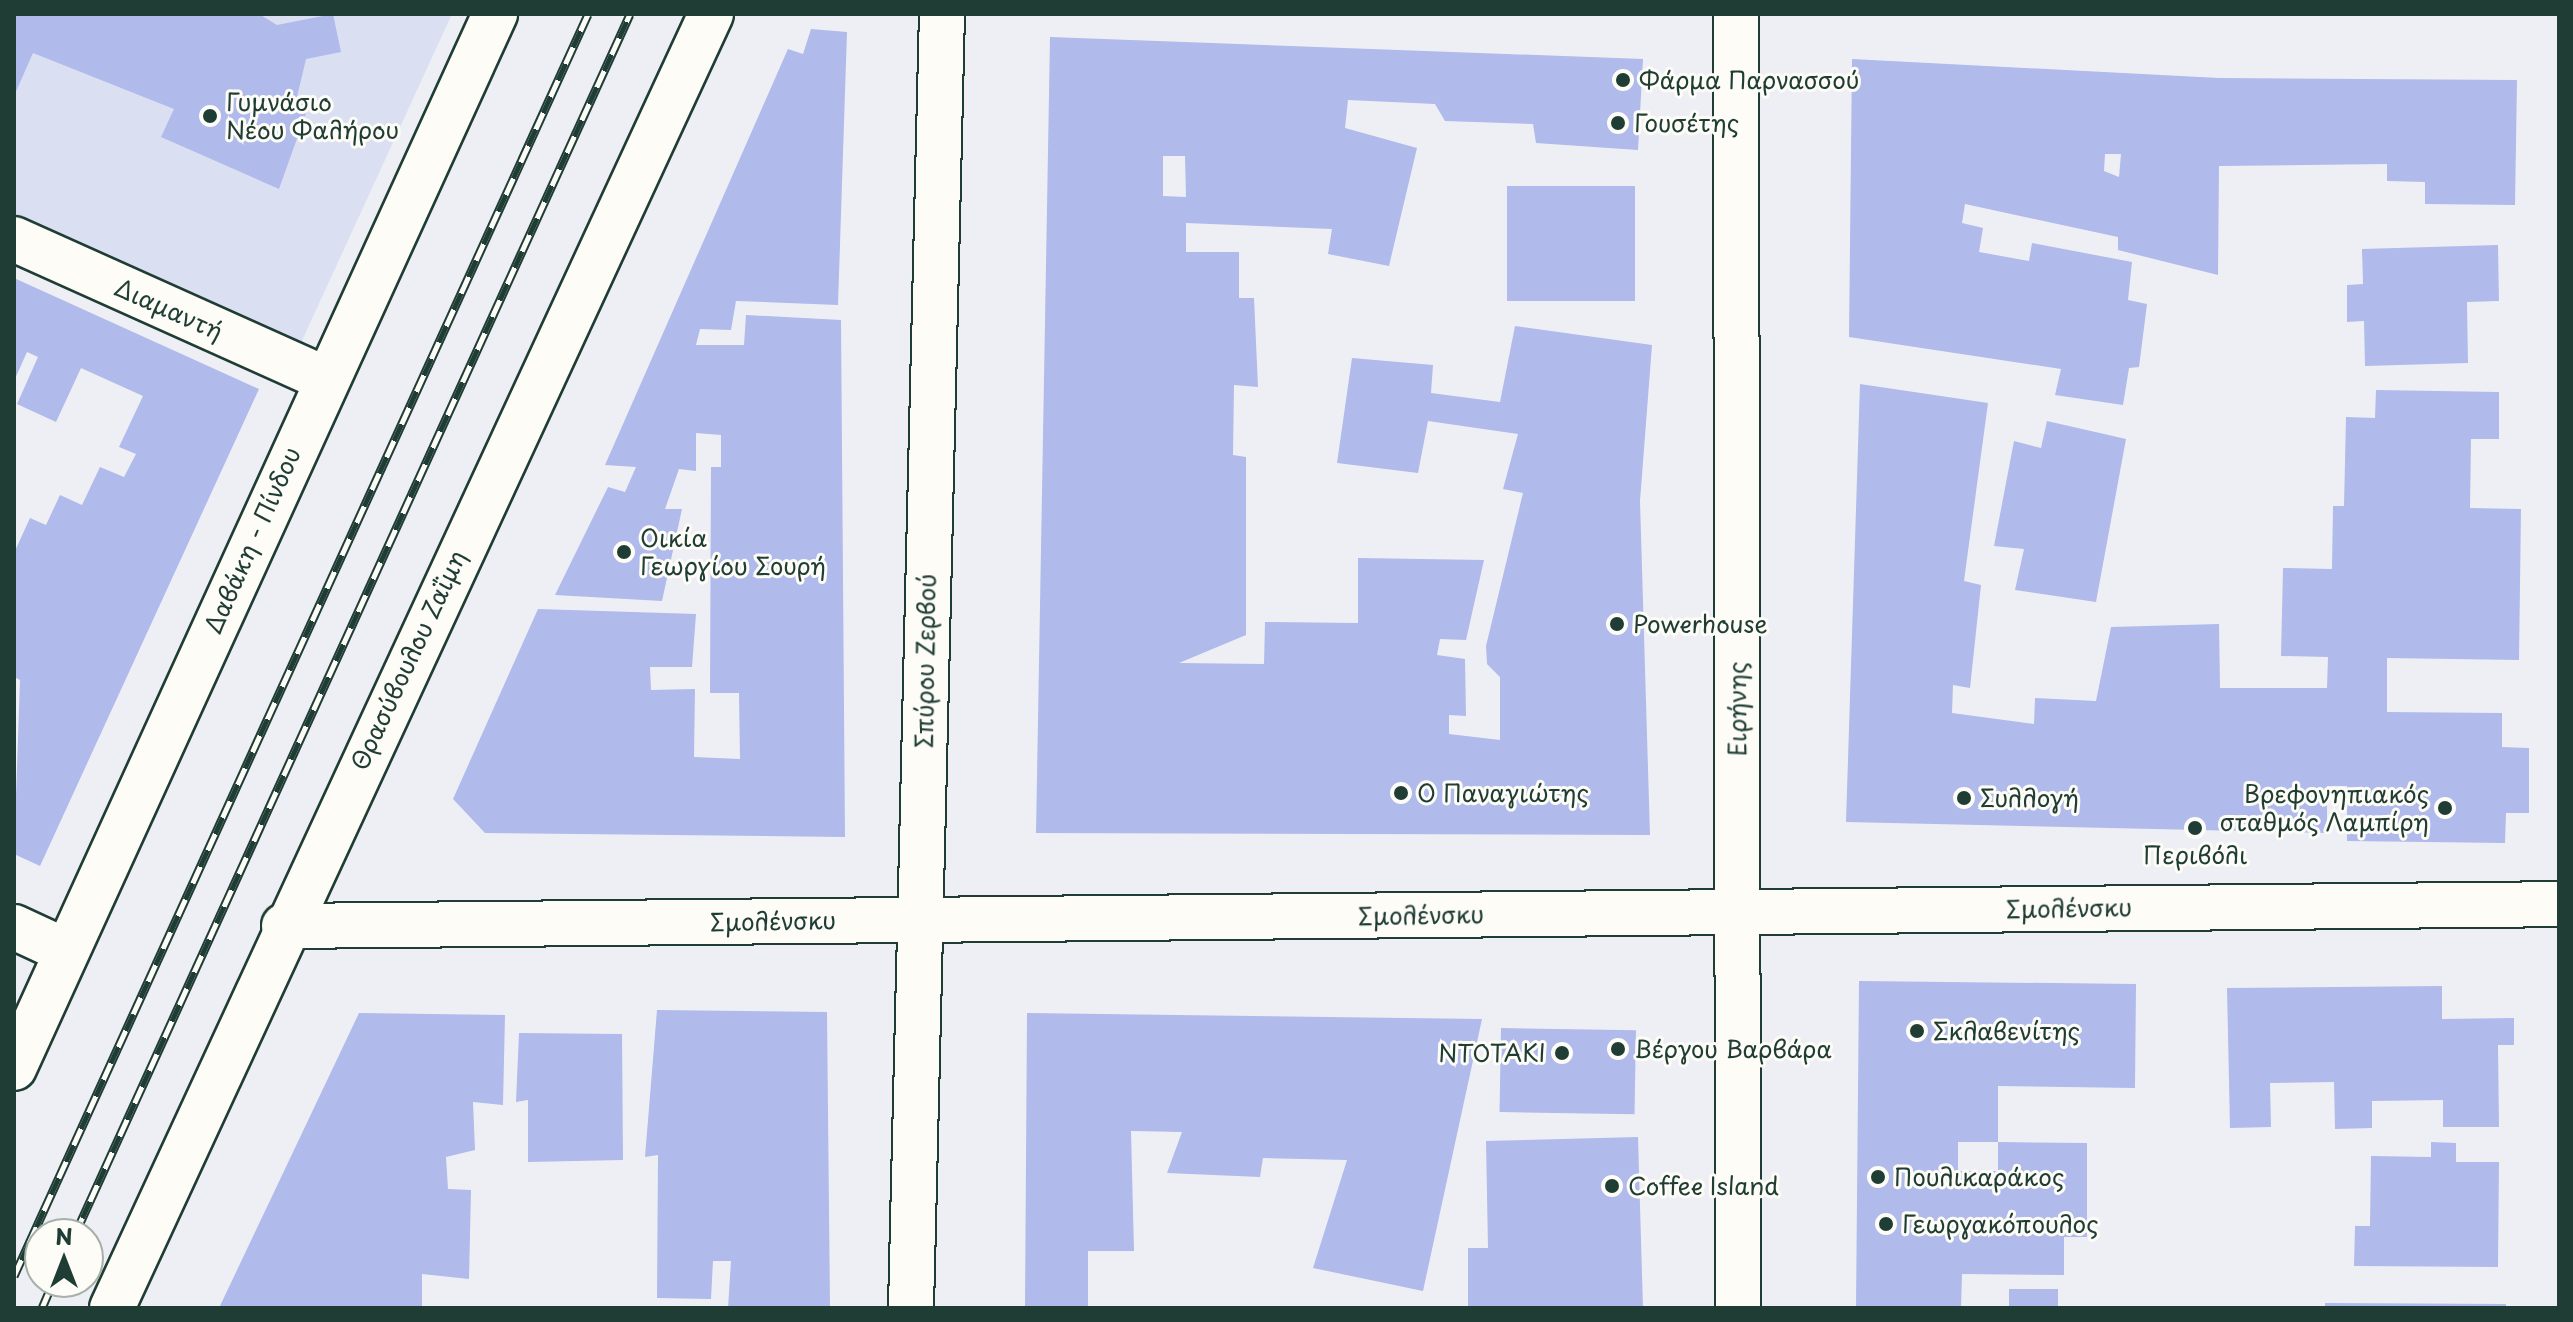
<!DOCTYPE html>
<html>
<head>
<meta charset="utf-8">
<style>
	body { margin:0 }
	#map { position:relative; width:2573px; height:1322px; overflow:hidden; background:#eeeff5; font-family:"Playpen Sans",sans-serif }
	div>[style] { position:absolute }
	.built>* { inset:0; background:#dbdff2 }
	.building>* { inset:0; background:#b0baeb; transform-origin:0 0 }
	.roads { filter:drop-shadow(2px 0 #1f3d34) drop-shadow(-2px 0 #1f3d34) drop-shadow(0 2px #1f3d34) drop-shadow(0 -2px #1f3d34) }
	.minor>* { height:44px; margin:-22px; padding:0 22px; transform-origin:22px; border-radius:22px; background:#fdfcf7 }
	.rail>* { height:9px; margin-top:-4.5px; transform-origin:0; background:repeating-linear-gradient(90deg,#fdfcf7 0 18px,#1f3d34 0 36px); box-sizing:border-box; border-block:2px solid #1f3d34 }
	.dots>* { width:22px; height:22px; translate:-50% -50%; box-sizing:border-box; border:4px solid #fdfcf7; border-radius:50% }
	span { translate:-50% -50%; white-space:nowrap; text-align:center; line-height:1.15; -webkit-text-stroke:6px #fdfcf7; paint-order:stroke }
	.poi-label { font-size:24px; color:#1f3d34 }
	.left { translate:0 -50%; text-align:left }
	.right { translate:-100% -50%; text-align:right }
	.street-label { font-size:24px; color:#1f3d34 }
	.frame { position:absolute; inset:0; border:16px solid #1f3d34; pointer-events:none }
	.north { position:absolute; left:24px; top:1218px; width:80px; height:80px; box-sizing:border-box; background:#fdfcf7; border:2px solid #a4b0a9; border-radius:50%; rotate:0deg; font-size:22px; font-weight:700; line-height:32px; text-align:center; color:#1f3d34 }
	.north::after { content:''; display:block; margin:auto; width:28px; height:36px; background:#1f3d34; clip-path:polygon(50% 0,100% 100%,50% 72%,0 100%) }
</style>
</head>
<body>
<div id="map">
	<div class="built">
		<div style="clip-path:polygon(14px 14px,452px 14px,300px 345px,14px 218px)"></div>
	</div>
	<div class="building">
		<div style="clip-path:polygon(14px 14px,259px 14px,277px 25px,333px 14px,341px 52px,306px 59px,297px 97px,310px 102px,279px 189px,161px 137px,174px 109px,33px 53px,14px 96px)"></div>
		<div style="clip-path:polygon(811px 29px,847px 32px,838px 305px,736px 301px,731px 330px,700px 329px,696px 345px,744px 345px,746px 315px,841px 320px,845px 837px,485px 833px,453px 799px,538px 609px,696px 614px,692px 667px,650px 667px,651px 690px,695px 689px,694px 757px,740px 759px,739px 693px,710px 693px,711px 467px,721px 467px,721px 435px,696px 433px,696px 471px,679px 469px,665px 509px,682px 509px,662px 601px,555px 595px,608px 487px,625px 492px,636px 467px,605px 465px,788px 49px,803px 54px)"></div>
		<div style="clip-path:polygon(evenodd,1050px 37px,1643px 59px,1638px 150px,1536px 143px,1533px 124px,1445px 121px,1435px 104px,1348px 100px,1345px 128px,1417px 148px,1389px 266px,1328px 254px,1332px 229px,1186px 223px,1186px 252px,1239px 252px,1239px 298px,1254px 298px,1258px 387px,1234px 385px,1233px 455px,1246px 457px,1246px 635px,1179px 663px,1264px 664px,1265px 622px,1358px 623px,1358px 558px,1484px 560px,1466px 640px,1440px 639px,1437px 655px,1465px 659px,1466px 716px,1449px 715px,1449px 734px,1500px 740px,1500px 677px,1487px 664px,1486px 646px,1523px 493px,1503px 489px,1518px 434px,1428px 421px,1418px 473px,1337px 463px,1352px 358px,1433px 365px,1431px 393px,1500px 402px,1515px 326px,1652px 345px,1640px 501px,1650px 835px,1036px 833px,1050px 37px,1163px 156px,1185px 156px,1186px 197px,1163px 196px,1163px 156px)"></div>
		<div style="clip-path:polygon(evenodd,1852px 59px,2219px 78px,2517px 80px,2515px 205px,2425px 204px,2425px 182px,2387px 181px,2387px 164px,2219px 166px,2218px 275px,2118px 250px,2118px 237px,1965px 204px,1962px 223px,1983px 228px,1979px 252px,2029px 261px,2032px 243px,2132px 262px,2128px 300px,2147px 304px,2139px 367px,2129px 368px,2123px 405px,2055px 395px,2061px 369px,1849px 337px,1852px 59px,2105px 154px,2121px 154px,2119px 177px,2104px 171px,2105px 154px)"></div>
		<div style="left:1507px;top:186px;width:128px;height:115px"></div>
		<div style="clip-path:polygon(2498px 245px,2499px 301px,2467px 302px,2468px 363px,2365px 366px,2364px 321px,2347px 322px,2347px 285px,2363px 284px,2362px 249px)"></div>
		<div style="clip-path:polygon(14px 278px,259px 389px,40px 866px,14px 854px,20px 680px,14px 677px,14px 553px,30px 518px,46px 525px,60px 495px,82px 505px,100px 467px,124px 477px,136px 454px,119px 447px,143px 396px,81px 368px,56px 422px,17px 404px,38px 357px,27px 352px,14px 381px)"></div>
		<div style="clip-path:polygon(1860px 384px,1988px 403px,1964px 581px,1981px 585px,1970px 688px,1953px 685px,1952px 713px,2034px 724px,2035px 698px,2096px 701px,2111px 627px,2219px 624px,2220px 688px,2327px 688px,2328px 657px,2281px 656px,2283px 568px,2332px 569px,2333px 506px,2344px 506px,2346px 417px,2375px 418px,2376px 390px,2499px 392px,2499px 439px,2471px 439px,2470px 508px,2521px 509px,2519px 660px,2387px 658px,2387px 712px,2502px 713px,2502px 747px,2529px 748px,2529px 813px,2506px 813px,2505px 843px,2347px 841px,2347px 786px,2327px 786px,2327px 833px,1846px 822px)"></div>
		<div style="clip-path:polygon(2047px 421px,2126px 439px,2096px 602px,2015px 590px,2024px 549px,1994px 546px,2014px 441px,2041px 448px)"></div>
		<div style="clip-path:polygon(1859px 981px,2136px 984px,2135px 1088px,1998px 1086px,1998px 1142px,1958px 1142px,1958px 1171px,1998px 1171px,1998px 1142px,2087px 1143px,2087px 1237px,2064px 1237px,2064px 1275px,1962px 1274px,1961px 1308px,1856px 1308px)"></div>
		<div style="clip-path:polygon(2442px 986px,2442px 1019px,2514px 1018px,2514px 1045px,2498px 1045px,2499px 1127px,2443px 1127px,2443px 1100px,2372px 1101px,2372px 1128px,2335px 1129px,2334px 1082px,2270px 1083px,2271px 1127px,2230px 1128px,2227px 988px)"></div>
		<div style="clip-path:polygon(657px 1010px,827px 1012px,830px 1308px,728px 1308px,731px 1261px,713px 1261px,711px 1299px,657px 1298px,658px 1155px,645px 1157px)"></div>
		<div style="clip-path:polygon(359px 1013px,505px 1015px,503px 1105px,473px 1102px,475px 1150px,446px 1157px,448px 1189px,471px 1190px,469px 1279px,422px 1274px,422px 1308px,219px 1308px)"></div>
		<div style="clip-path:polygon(1027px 1013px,1482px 1019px,1423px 1291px,1313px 1268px,1347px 1160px,1263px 1158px,1260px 1177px,1167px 1173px,1182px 1132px,1131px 1131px,1134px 1251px,1088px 1251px,1088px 1308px,1025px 1308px)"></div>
		<div style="left:1501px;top:1028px;width:135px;height:84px;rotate:1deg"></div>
		<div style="clip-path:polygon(519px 1033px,622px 1034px,623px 1160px,528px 1162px,528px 1100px,516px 1102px)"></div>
		<div style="clip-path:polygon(1638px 1137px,1643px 1308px,1468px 1308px,1468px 1248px,1488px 1248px,1486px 1141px)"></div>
		<div style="clip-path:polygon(2431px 1142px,2456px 1143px,2456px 1162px,2499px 1162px,2498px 1267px,2354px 1266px,2355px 1226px,2370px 1226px,2371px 1156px,2431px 1157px)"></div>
		<div style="left:2009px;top:1289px;width:49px;height:19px"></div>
		<div style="clip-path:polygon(2325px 1303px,2506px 1304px,2506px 1308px,2325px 1308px)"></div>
	</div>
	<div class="roads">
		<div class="minor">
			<div style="left:1736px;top:14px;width:1294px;rotate:89.91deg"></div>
			<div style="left:14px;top:239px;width:340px;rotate:24.2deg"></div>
			<div style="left:284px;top:926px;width:2275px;rotate:-0.55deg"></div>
			<div style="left:14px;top:927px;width:57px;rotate:24.8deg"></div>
			<div style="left:14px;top:1068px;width:1159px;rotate:-65.47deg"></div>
			<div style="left:112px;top:1308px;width:1426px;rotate:-65.16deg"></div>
			<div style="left:911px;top:1308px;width:1294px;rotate:-88.63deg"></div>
		</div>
	</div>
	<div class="rail">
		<div style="left:75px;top:1234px;width:1340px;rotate:-65.54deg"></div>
		<div style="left:14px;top:1276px;width:1386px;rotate:-65.54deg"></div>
		<div style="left:42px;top:1308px;width:28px;rotate:-67deg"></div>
	</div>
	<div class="dots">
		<div style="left:1623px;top:80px;background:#1f3d34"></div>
		<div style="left:210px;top:116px;background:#1f3d34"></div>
		<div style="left:1618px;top:123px;background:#1f3d34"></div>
		<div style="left:624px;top:552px;background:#1f3d34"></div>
		<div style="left:1617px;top:624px;background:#1f3d34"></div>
		<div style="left:1401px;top:793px;background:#1f3d34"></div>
		<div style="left:1964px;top:798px;background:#1f3d34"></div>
		<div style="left:2445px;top:808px;background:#1f3d34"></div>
		<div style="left:2195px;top:828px;background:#1f3d34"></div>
		<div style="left:1917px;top:1031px;background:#1f3d34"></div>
		<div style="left:1618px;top:1049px;background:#1f3d34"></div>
		<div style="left:1562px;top:1053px;background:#1f3d34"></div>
		<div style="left:1878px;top:1177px;background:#1f3d34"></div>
		<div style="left:1612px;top:1186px;background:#1f3d34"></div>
		<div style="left:1886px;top:1224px;background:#1f3d34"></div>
	</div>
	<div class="poi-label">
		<span class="left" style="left:1639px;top:80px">Φάρμα Παρνασσού</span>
		<span class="left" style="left:226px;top:116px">Γυμνάσιο<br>Νέου Φαλήρου</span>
		<span class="left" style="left:1634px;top:123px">Γουσέτης</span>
		<span class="left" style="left:640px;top:552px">Οικία<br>Γεωργίου Σουρή</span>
		<span class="left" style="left:1633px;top:624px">Powerhouse</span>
		<span class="left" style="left:1417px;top:793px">Ο Παναγιώτης</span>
		<span class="right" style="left:2429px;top:808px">Bρεφονηπιακός<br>σταθμός Λαμπίρη</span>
		<span class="left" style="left:1980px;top:798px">Συλλογή</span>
		<span style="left:2195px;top:855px">Περιβόλι</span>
		<span class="left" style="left:1933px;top:1031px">Σκλαβενίτης</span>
		<span class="left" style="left:1634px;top:1049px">Βέργου Βαρβάρα</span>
		<span class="right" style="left:1546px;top:1053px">NTOTAKI</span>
		<span class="left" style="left:1894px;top:1177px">Πουλικαράκος</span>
		<span class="left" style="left:1628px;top:1186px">Coffee Island</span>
		<span class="left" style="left:1902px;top:1224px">Γεωργακόπουλος</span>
	</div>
	<div class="street-label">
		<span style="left:169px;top:309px;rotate:24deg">Διαμαντή</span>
		<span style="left:252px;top:540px;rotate:-66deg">Δαβάκη - Πίνδου</span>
		<span style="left:408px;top:660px;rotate:-65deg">Θρασύβουλου Ζαΐμη</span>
		<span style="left:925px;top:661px;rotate:-89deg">Σπύρου Ζερβού</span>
		<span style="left:1737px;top:709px;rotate:-90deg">Ειρήνης</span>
		<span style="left:2069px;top:908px;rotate:-1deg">Σμολένσκυ</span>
		<span style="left:1421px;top:915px;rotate:-1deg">Σμολένσκυ</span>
		<span style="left:773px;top:921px;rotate:-1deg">Σμολένσκυ</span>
	</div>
	<div class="frame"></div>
	<div class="north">N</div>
</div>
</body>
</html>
